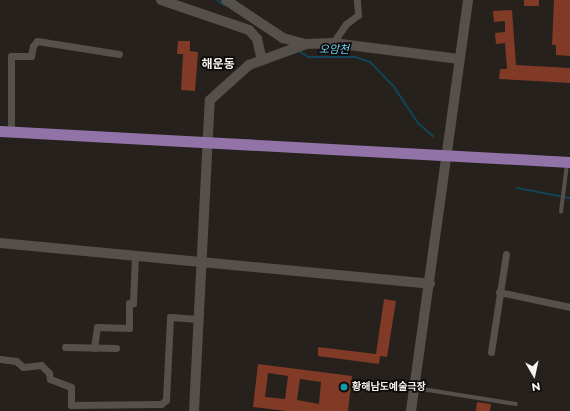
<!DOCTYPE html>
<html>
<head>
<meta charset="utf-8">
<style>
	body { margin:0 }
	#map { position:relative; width:570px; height:411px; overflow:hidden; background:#26211c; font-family:Montserrat,"Noto Sans KR",sans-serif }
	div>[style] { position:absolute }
	.stream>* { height:2px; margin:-1px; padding:0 1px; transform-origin:1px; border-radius:1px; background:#114557 }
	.building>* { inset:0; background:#803a26; transform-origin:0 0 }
	.lane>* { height:3.5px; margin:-1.75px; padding:0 1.75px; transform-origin:1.75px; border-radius:1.75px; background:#56504a }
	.street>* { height:7px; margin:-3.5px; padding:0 3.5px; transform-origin:3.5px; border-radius:3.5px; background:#56504a }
	.secondary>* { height:10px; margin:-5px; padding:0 5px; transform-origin:5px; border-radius:5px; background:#56504a }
	.primary>* { height:11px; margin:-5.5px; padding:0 5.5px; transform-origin:5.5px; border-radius:5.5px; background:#9173a8 }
	.dots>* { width:11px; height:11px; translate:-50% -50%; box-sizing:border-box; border:2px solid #0d0b09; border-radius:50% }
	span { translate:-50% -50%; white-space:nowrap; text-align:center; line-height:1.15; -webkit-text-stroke:3.5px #0d0b09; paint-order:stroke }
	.poi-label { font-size:10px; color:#f7f3f0; font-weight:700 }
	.left { translate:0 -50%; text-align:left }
	.water-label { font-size:11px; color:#73d3f9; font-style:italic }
	.quarter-label { font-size:12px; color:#f7f3f0; font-weight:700 }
	.north { position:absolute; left:514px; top:355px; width:40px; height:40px; -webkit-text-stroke:3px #0d0b09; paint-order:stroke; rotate:171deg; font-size:11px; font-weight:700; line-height:16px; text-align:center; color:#f7f3f0 }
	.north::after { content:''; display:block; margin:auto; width:14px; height:18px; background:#f7f3f0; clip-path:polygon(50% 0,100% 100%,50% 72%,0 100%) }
</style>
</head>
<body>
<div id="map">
	<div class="stream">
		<div style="left:217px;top:0;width:9px;rotate:36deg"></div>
		<div style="left:297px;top:50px;width:13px;rotate:32deg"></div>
		<div style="left:308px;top:57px;width:47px"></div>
		<div style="left:355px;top:57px;width:16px;rotate:18deg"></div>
		<div style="left:370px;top:62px;width:35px;rotate:46deg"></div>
		<div style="left:394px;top:87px;width:43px;rotate:56.3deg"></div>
		<div style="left:418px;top:123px;width:20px;rotate:41deg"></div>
		<div style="left:517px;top:188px;width:54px;rotate:10.7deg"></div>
	</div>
	<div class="building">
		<div style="left:524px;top:0;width:15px;height:6px"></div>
		<div style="clip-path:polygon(554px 0,570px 0,570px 56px,556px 55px,556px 45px,552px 45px)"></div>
		<div style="clip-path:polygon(512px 10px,516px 65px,570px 68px,570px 83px,499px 79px,500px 69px,507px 69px,505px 43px,496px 44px,495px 33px,505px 32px,505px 21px,494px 22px,493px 11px)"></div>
		<div style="clip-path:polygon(178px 41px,190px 41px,190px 51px,198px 52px,195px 91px,181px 90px,183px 54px,177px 54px)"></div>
		<div style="clip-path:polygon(384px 299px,396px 301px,387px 357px,380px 356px,379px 364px,318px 356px,318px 347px,376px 354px)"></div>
		<div style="clip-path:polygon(evenodd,258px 364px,352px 376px,348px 411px,286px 411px,253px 407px,258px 364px,268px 373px,288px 376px,285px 399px,265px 397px,268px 373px,258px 364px,300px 379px,321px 382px,319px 404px,297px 400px,300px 379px)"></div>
		<div style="clip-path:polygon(477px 402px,491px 404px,490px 411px,476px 411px)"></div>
	</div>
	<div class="lane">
		<div style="left:561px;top:212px;width:48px;rotate:-82.9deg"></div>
		<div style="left:416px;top:388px;width:101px;rotate:9.1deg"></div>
	</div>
	<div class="street">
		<div style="left:333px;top:43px;width:23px;rotate:-56deg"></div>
		<div style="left:346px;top:24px;width:15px;rotate:-37deg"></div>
		<div style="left:358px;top:15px;width:15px;rotate:-94deg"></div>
		<div style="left:11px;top:132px;width:76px;rotate:-90deg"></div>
		<div style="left:11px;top:56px;width:20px"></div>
		<div style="left:31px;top:56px;width:10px;rotate:-79deg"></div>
		<div style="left:33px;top:46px;width:6px;rotate:-51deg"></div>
		<div style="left:37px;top:41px;width:83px;rotate:9deg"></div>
		<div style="left:499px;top:292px;width:73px;rotate:11.9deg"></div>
		<div style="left:65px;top:347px;width:51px;rotate:1.1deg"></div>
		<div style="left:94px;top:348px;width:21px;rotate:-82deg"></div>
		<div style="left:97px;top:327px;width:32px;rotate:2deg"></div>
		<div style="left:129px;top:328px;width:25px;rotate:-90deg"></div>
		<div style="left:129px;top:303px;width:4px"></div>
		<div style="left:133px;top:303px;width:47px;rotate:-87.6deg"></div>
		<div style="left:491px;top:352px;width:99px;rotate:-81.3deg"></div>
		<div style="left:0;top:359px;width:16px;rotate:7deg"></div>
		<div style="left:16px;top:361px;width:9px;rotate:41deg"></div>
		<div style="left:23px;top:367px;width:18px;rotate:-6deg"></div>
		<div style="left:41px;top:365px;width:11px;rotate:45deg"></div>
		<div style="left:49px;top:373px;width:6px;rotate:81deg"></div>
		<div style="left:50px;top:379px;width:22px;rotate:21deg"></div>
		<div style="left:71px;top:387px;width:18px;rotate:90deg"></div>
		<div style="left:71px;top:405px;width:90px;rotate:-0.6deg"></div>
		<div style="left:161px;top:404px;width:6px;rotate:-39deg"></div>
		<div style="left:166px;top:400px;width:83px;rotate:-87.2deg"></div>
		<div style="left:170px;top:317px;width:29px;rotate:4deg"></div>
	</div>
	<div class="secondary">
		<div style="left:161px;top:0;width:93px;rotate:18.8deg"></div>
		<div style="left:249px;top:30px;width:12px;rotate:48deg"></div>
		<div style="left:257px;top:39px;width:22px;rotate:77deg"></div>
		<div style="left:226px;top:0;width:69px;rotate:33.7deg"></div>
		<div style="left:283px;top:38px;width:24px;rotate:15deg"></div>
		<div style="left:0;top:243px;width:432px;rotate:5.4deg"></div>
		<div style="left:194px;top:411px;width:311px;rotate:-87.1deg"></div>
		<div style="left:210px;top:100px;width:52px;rotate:-41.9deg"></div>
		<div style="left:249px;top:65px;width:61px;rotate:-20.2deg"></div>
		<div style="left:306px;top:44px;width:27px;rotate:-2deg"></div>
		<div style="left:333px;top:43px;width:127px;rotate:7.2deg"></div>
		<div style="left:411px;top:411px;width:415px;rotate:-82.1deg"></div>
	</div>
	<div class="primary">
		<div style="left:0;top:131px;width:571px;rotate:3.11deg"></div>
	</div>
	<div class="dots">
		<div style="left:344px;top:387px;background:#0f9aa8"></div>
	</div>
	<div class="poi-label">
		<span class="left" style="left:352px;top:387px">황해남도예술극장</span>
	</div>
	<div class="water-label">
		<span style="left:334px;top:49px">오암천</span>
	</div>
	<div class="quarter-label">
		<span style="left:218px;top:64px">해운동</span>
	</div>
	<div class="north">N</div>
</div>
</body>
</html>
